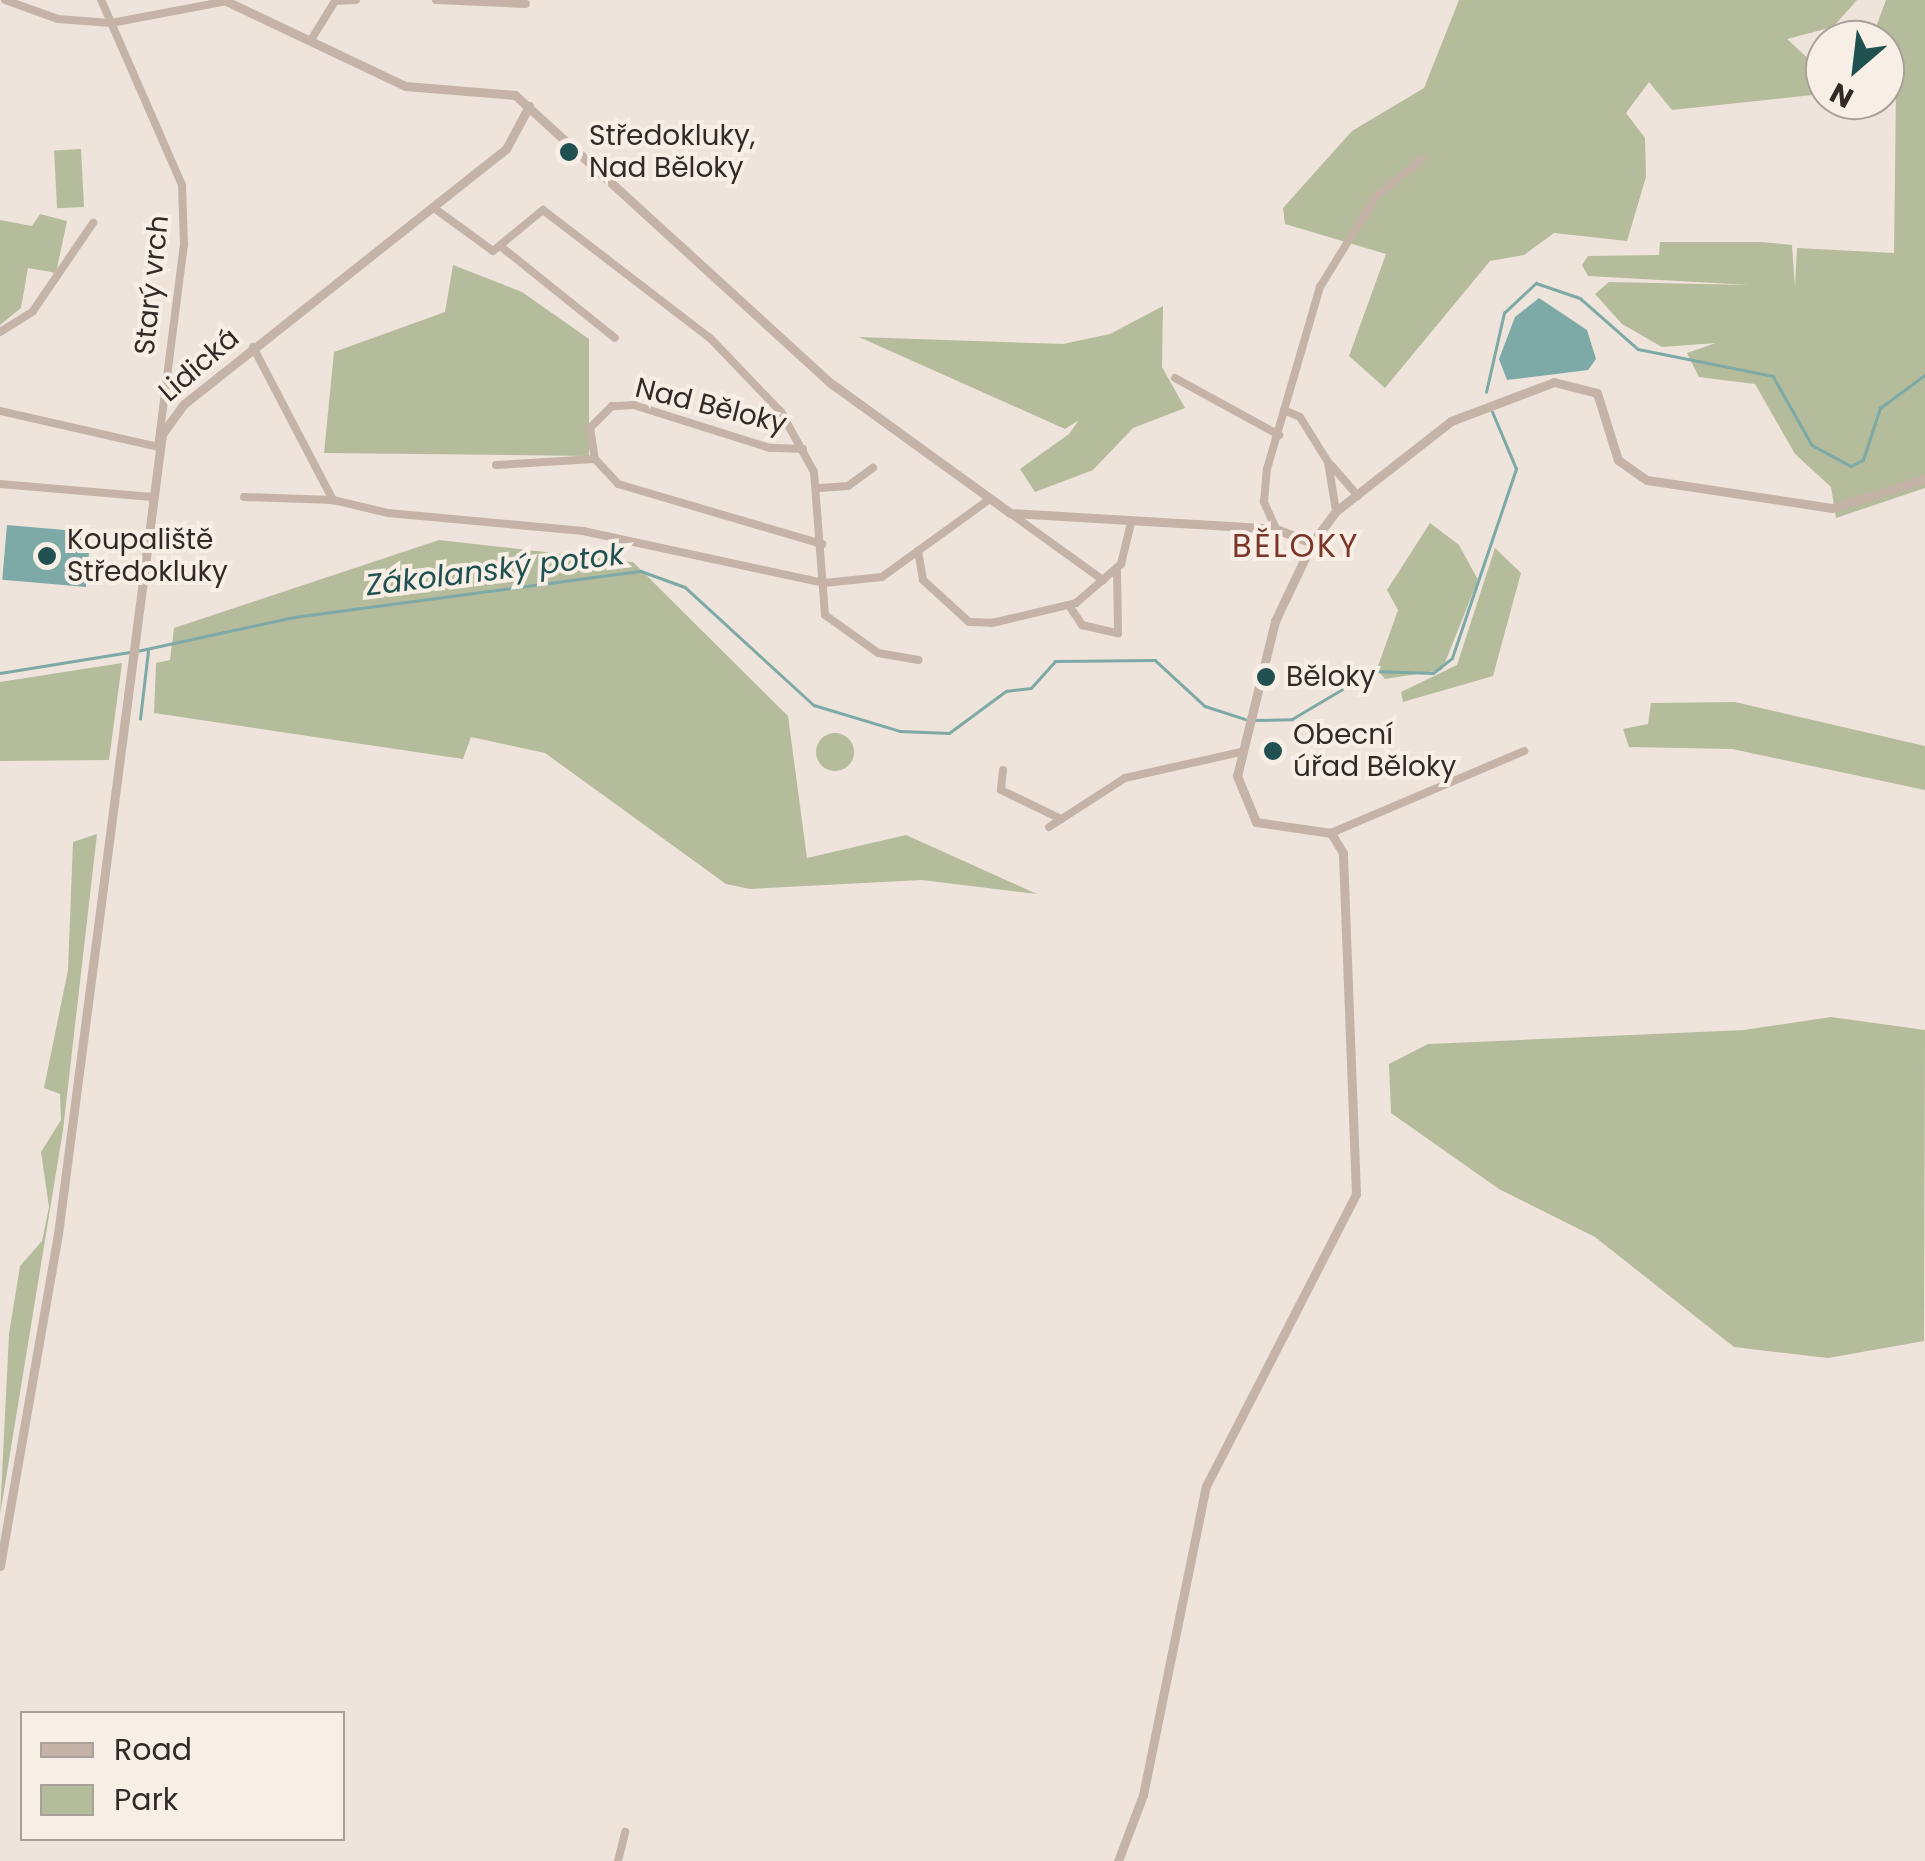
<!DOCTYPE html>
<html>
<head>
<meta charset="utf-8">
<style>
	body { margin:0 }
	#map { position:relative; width:1925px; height:1861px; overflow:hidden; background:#efe4db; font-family:Poppins,sans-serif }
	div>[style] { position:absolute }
	.green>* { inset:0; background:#b4bc9c; transform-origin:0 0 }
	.round { border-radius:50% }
	.water>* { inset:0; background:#7da9a7; transform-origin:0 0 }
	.stream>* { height:2.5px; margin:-1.25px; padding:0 1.25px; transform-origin:1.25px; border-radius:1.25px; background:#7da9a7 }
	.minor>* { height:8px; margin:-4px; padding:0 4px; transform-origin:4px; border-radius:4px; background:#c5b3a8 }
	.tertiary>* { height:9px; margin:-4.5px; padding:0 4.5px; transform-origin:4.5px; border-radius:4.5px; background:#c5b3a8 }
	.dots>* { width:28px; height:28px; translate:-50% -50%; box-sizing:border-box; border:5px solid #f7eee6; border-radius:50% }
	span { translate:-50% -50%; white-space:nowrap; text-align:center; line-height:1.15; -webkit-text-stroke:8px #f7eee6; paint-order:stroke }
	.poi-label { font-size:28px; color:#332a27 }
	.left { translate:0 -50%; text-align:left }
	.street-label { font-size:28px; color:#332a27 }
	.water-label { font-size:30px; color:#215050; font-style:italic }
	.quarter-label { font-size:32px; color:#7a3629; letter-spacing:2.5px }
	.legend { position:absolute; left:20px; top:1711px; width:325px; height:130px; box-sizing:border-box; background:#f7eee6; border:2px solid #a9a09a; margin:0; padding:12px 18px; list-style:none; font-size:30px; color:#332a27 }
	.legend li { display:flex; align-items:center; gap:20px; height:50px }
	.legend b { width:50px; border:2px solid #a9a09a }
	.north { position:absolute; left:1805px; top:20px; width:100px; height:100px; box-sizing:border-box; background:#f7eee6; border:2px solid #a9a09a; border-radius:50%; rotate:208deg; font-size:28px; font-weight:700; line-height:40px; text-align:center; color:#332a27 }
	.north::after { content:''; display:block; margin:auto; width:35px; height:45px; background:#215050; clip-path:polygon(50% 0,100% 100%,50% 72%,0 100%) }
</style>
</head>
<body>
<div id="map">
	<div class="green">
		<div style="clip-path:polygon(1459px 0,1857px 0,1833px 27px,1787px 39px,1825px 74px,1812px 95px,1672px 110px,1649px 82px,1626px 113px,1645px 138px,1646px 177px,1627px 241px,1554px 233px,1524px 255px,1490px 261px,1385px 388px,1349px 356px,1386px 254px,1285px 224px,1283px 208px,1352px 131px,1424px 88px)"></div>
		<div style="clip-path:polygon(1886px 0,1925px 0,1925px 488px,1836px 518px,1831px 487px,1795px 454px,1755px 384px,1699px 377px,1687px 353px,1716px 343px,1662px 347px,1622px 324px,1595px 294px,1609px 282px,1750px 285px,1588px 276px,1582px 265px,1588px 256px,1659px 255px,1660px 242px,1762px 242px,1792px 245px,1795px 287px,1797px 248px,1894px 253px,1896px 89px,1885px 88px,1885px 40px,1871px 40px)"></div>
		<div style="left:81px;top:149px;width:58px;height:27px;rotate:87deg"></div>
		<div style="clip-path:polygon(40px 214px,67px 221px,56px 273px,28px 268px,21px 308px,0 325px,0 220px,32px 226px)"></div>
		<div style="clip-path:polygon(453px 265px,522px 292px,589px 339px,589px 456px,324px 453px,334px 352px,445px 312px)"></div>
		<div style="clip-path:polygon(1163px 306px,1162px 367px,1185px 408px,1133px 428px,1093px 470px,1035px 492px,1020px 469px,1069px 434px,1079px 420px,1065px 429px,859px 337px,1063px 344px,1110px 334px)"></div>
		<div style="clip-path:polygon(1430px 523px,1459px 545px,1478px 580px,1442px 670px,1385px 679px,1377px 669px,1398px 610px,1387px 590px)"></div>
		<div style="clip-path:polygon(439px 540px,633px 562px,788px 716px,807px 858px,906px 835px,1037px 894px,922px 880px,750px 889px,726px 884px,545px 753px,471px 737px,463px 759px,154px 713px,156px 663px,170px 660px,174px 628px)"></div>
		<div style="clip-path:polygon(1495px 548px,1521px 573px,1493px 676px,1403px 702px,1401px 692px,1457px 665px)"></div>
		<div style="clip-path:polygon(122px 663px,109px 760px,0 761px,0 682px)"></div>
		<div style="clip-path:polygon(1735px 702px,1925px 746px,1925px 790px,1732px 749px,1629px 747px,1623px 729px,1648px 724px,1651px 703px)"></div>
		<div class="round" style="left:816px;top:733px;width:38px;height:38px"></div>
		<div style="clip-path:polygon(97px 834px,63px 1130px,0 1515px,9px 1334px,20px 1266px,42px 1241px,49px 1207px,41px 1152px,61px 1120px,60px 1094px,44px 1088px,68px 970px,73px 842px)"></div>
		<div style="clip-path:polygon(1831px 1017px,1925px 1030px,1924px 1341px,1828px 1358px,1734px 1347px,1595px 1237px,1499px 1189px,1391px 1113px,1389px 1064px,1428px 1044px,1744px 1030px)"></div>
	</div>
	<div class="water">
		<div style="clip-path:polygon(1539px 298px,1587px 330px,1596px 359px,1588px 370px,1507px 380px,1499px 359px,1515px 317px)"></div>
		<div style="left:7px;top:525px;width:84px;height:55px;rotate:5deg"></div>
	</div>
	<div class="stream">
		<div style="left:1486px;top:392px;width:81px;rotate:-77.2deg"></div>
		<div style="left:1504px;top:313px;width:44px;rotate:-43.2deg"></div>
		<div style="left:1536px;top:283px;width:46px;rotate:18.8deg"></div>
		<div style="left:1580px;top:298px;width:77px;rotate:41.3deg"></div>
		<div style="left:1638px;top:349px;width:138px;rotate:11.3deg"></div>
		<div style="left:1773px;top:376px;width:79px;rotate:60.5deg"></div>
		<div style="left:1812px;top:445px;width:44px;rotate:28.3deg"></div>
		<div style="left:1851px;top:466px;width:13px;rotate:-27deg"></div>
		<div style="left:1863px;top:460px;width:55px;rotate:-71.9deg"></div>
		<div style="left:1880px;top:408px;width:56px;rotate:-36.3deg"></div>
		<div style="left:137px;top:651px;width:161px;rotate:-12.2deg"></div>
		<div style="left:294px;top:617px;width:350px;rotate:-7.6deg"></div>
		<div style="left:641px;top:571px;width:47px;rotate:20deg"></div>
		<div style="left:685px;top:587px;width:175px;rotate:42.5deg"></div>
		<div style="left:814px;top:705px;width:90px;rotate:16.8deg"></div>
		<div style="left:900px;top:731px;width:49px;rotate:2.3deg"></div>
		<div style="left:949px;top:733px;width:71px;rotate:-36.4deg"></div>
		<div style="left:1006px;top:691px;width:25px;rotate:-7deg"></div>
		<div style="left:1031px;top:688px;width:36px;rotate:-48deg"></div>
		<div style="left:1055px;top:661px;width:100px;rotate:-0.6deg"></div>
		<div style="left:1155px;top:660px;width:68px;rotate:42.6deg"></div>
		<div style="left:1205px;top:706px;width:42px;rotate:18deg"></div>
		<div style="left:0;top:673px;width:131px;rotate:-9.2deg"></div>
		<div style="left:140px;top:719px;width:68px;rotate:-83.3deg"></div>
		<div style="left:1253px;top:720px;width:39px;rotate:-1deg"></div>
		<div style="left:1292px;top:719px;width:94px;rotate:-30.7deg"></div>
		<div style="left:1373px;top:671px;width:60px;rotate:1.9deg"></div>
		<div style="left:1433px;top:673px;width:24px;rotate:-38deg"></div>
		<div style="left:1452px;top:658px;width:200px;rotate:-71.3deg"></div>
		<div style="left:1516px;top:469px;width:62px;rotate:-112.8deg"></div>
	</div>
	<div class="minor">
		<div style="left:5px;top:0;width:56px;rotate:19.7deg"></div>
		<div style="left:58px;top:19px;width:53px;rotate:4.3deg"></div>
		<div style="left:111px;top:23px;width:118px;rotate:-10.7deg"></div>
		<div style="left:436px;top:0;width:90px;rotate:2.5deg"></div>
		<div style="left:311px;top:40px;width:46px;rotate:-58.4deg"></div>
		<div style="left:335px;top:1px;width:21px;rotate:-3deg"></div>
		<div style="left:434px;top:208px;width:73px;rotate:36.1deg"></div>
		<div style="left:493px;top:251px;width:65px;rotate:-39.4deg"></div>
		<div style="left:543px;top:210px;width:210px;rotate:37.5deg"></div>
		<div style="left:710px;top:338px;width:103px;rotate:46.2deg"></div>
		<div style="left:781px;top:412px;width:68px;rotate:61.2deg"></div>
		<div style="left:814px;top:472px;width:143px;rotate:85.6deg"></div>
		<div style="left:825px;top:615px;width:65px;rotate:35.6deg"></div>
		<div style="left:878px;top:653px;width:41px;rotate:9.9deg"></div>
		<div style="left:504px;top:249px;width:142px;rotate:38.7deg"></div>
		<div style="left:0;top:332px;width:39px;rotate:-32deg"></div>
		<div style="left:33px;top:311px;width:107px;rotate:-55.7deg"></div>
		<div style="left:253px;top:347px;width:173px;rotate:62.4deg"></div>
		<div style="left:333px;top:500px;width:57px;rotate:13.3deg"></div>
		<div style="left:388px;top:513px;width:196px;rotate:5.3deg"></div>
		<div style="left:583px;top:531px;width:247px;rotate:12.2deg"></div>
		<div style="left:824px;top:583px;width:58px;rotate:-5.9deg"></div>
		<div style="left:882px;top:577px;width:130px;rotate:-35.9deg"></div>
		<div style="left:1175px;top:378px;width:119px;rotate:28.7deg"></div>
		<div style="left:1284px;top:410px;width:17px;rotate:24deg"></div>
		<div style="left:1300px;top:417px;width:53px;rotate:58.1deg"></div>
		<div style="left:1328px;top:462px;width:50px;rotate:80.7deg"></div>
		<div style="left:0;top:411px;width:162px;rotate:12.8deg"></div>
		<div style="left:158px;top:447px;width:204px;rotate:-82.7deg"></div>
		<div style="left:184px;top:245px;width:60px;rotate:-91.9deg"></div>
		<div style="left:182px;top:185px;width:202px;rotate:-113.6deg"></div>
		<div style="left:803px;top:449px;width:33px;rotate:-178deg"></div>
		<div style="left:770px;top:448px;width:143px;rotate:-162.5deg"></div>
		<div style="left:634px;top:405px;width:22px;rotate:177deg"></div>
		<div style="left:612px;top:406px;width:31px;rotate:135deg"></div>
		<div style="left:590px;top:428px;width:31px;rotate:81deg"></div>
		<div style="left:595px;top:459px;width:34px;rotate:47deg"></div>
		<div style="left:618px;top:484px;width:213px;rotate:16.4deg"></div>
		<div style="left:496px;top:465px;width:99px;rotate:-3.5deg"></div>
		<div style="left:1331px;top:465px;width:41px;rotate:48.9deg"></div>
		<div style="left:0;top:484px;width:153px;rotate:4.9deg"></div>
		<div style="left:820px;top:488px;width:28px;rotate:-4deg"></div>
		<div style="left:848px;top:486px;width:31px;rotate:-36deg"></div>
		<div style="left:244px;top:497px;width:89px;rotate:1.9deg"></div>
		<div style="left:1010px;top:513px;width:115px;rotate:35.8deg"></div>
		<div style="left:1276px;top:529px;width:30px;rotate:-114deg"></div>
		<div style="left:1264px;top:502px;width:33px;rotate:-85deg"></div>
		<div style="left:1267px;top:469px;width:190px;rotate:-73.8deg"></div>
		<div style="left:1320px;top:287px;width:107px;rotate:-58.4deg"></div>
		<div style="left:1376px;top:196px;width:59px;rotate:-38.8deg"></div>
		<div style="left:918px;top:551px;width:29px;rotate:80deg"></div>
		<div style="left:923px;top:580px;width:62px;rotate:42.4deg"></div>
		<div style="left:969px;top:622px;width:23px;rotate:2deg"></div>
		<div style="left:992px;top:623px;width:86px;rotate:-13.4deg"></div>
		<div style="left:1076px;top:603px;width:60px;rotate:-40.9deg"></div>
		<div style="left:1121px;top:564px;width:42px;rotate:-76.3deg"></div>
		<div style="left:1070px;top:607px;width:22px;rotate:56deg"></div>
		<div style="left:1082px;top:625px;width:37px;rotate:13deg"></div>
		<div style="left:1118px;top:633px;width:65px;rotate:-90.9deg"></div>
		<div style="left:1003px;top:770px;width:20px;rotate:96deg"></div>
		<div style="left:1001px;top:790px;width:67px;rotate:25.8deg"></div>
		<div style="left:1049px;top:827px;width:90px;rotate:-32.8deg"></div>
		<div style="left:1125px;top:778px;width:118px;rotate:-12.7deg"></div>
		<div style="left:1331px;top:833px;width:210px;rotate:-23deg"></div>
		<div style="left:618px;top:1861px;width:30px;rotate:-76deg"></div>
	</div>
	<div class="tertiary">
		<div style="left:224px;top:0;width:200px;rotate:25.4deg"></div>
		<div style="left:405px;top:86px;width:110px;rotate:4.7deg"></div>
		<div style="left:515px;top:95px;width:429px;rotate:42.4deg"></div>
		<div style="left:832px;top:384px;width:220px;rotate:35.9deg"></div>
		<div style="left:1010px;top:513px;width:266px;rotate:3.4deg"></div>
		<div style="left:1276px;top:529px;width:39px;rotate:21deg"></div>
		<div style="left:0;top:1566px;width:337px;rotate:-80.1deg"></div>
		<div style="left:58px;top:1234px;width:807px;rotate:-82.59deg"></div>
		<div style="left:162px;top:434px;width:37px;rotate:-54deg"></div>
		<div style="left:184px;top:404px;width:411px;rotate:-38.4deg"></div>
		<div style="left:506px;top:149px;width:49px;rotate:-61.9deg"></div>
		<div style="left:1118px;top:1861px;width:71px;rotate:-69.3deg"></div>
		<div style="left:1143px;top:1795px;width:315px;rotate:-78.5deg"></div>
		<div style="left:1206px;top:1486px;width:328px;rotate:-62.8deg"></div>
		<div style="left:1356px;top:1194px;width:341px;rotate:-92.2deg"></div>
		<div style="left:1343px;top:853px;width:23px;rotate:-121deg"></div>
		<div style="left:1331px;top:833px;width:76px;rotate:-171.7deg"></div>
		<div style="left:1256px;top:822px;width:50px;rotate:-112.4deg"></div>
		<div style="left:1237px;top:776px;width:160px;rotate:-76.2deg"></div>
		<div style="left:1275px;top:621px;width:86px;rotate:-64.6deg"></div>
		<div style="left:1312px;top:543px;width:40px;rotate:-53deg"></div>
		<div style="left:1336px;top:511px;width:146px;rotate:-38deg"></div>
		<div style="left:1451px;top:421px;width:110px;rotate:-20.7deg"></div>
		<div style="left:1554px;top:382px;width:44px;rotate:14.3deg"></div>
		<div style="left:1597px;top:393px;width:70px;rotate:72.6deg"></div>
		<div style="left:1618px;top:460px;width:35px;rotate:35deg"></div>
		<div style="left:1647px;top:480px;width:187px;rotate:8.6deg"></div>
		<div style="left:1832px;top:508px;width:97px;rotate:-17.3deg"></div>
	</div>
	<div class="dots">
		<div style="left:569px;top:152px;background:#215050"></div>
		<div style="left:47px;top:556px;background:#215050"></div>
		<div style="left:1266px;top:677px;background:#215050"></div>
		<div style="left:1273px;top:751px;background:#215050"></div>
	</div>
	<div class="poi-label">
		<span class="left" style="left:589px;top:152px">Středokluky,<br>Nad Běloky</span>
		<span class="left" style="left:67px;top:556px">Koupaliště<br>Středokluky</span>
		<span class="left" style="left:1286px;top:677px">Běloky</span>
		<span class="left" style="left:1293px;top:751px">Obecní<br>úřad Běloky</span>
	</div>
	<div class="street-label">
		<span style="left:152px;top:285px;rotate:-84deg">Starý vrch</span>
		<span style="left:199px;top:365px;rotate:-41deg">Lidická</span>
		<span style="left:711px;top:406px;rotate:14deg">Nad Běloky</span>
	</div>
	<div class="water-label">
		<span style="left:495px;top:570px;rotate:-7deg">Zákolanský potok</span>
	</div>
	<div class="quarter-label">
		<span style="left:1296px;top:546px">BĚLOKY</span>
	</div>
	<ul class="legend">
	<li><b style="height:12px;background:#c5b3a8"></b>Road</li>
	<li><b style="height:28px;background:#b4bc9c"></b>Park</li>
	</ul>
	<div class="north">N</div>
</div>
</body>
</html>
